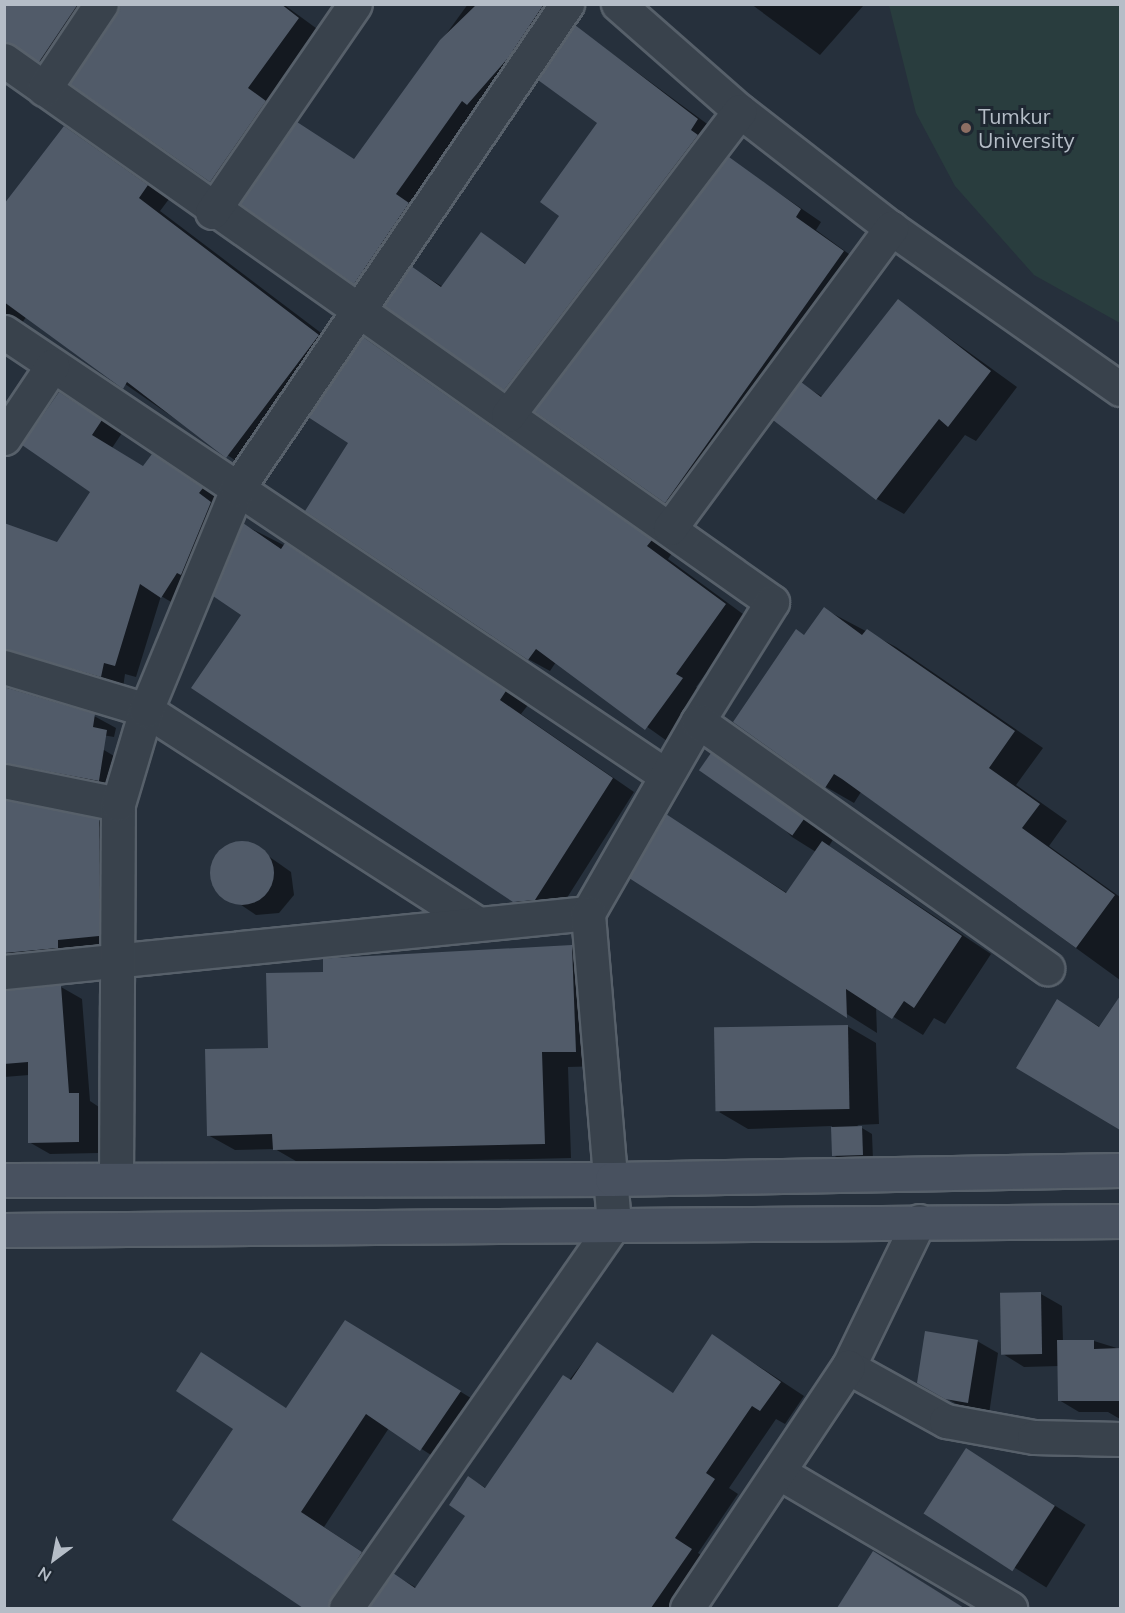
<!DOCTYPE html>
<html>
<head>
<meta charset="utf-8">
<style>
	body { margin:0 }
	#map { position:relative; width:1125px; height:1613px; overflow:hidden; background:#26303c; font-family:Mulish,sans-serif }
	div>[style] { position:absolute }
	.green>* { inset:0; background:#293d3e }
	.shadow>* { inset:0; background:#0007; transform-origin:0 0 }
	.building>* { inset:0; background:#515b69; transform-origin:0 0 }
	.round { border-radius:50% }
	.roads { filter:drop-shadow(2px 0 #57606a) drop-shadow(-2px 0 #57606a) drop-shadow(0 2px #57606a) drop-shadow(0 -2px #57606a) }
	.street>* { height:33px; margin:-16.5px; padding:0 16.5px; transform-origin:16.5px; border-radius:16.5px; background:#39424c }
	.secondary>* { height:33px; margin:-16.5px; padding:0 16.5px; transform-origin:16.5px; border-radius:16.5px; background:#48515f }
	.dots>* { width:16px; height:16px; translate:-50% -50%; box-sizing:border-box; border:3px solid #1e2731; border-radius:50% }
	span { translate:-50% -50%; white-space:nowrap; text-align:center; line-height:1.15; -webkit-text-stroke:6px #1e2731; paint-order:stroke }
	.poi-label { font-size:21px; color:#b5bdc7 }
	.left { translate:0 -50%; text-align:left }
	.frame { position:absolute; inset:0; border:6px solid #b5bdc7; pointer-events:none }
	.north { position:absolute; left:24px; top:1529px; width:60px; height:60px; -webkit-text-stroke:4px #1e2731; paint-order:stroke; rotate:212deg; font-size:16px; font-weight:700; line-height:24px; text-align:center; color:#b5bdc7 }
	.north::after { content:''; display:block; margin:auto; width:21px; height:27px; background:#b5bdc7; clip-path:polygon(50% 0,100% 100%,50% 72%,0 100%) }
</style>
</head>
<body>
<div id="map">
	<div class="green">
		<div style="clip-path:polygon(1120px 5px,1120px 323px,1034px 275px,955px 186px,916px 113px,889px 5px)"></div>
	</div>
	<div class="shadow">
		<div style="clip-path:polygon(4px 4px,110px 4px,62px 73px,20px 49px,4px 69px)"></div>
		<div style="clip-path:polygon(243px 4px,283px 4px,320px 31px,232px 194px,211px 181px)"></div>
		<div style="clip-path:polygon(468px 4px,572px 4px,374px 294px,355px 283px,355px 160px)"></div>
		<div style="clip-path:polygon(751px 4px,862px 4px,863px 6px,820px 55px)"></div>
		<div style="clip-path:polygon(576px 27px,718px 132px,526px 401px,505px 388px,412px 268px,443px 287px,481px 234px,526px 264px,561px 216px,599px 123px)"></div>
		<div style="clip-path:polygon(65px 128px,169px 199px,160px 211px,341px 348px,249px 470px,27px 316px,4px 347px,4px 206px)"></div>
		<div style="clip-path:polygon(729px 159px,821px 222px,816px 230px,864px 265px,687px 514px,537px 411px)"></div>
		<div style="clip-path:polygon(898px 301px,1017px 387px,976px 441px,965px 435px,904px 514px,877px 499px,801px 384px,823px 397px)"></div>
		<div style="clip-path:polygon(364px 339px,672px 553px,668px 559px,747px 617px,696px 687px,703px 692px,667px 741px,556px 662px,550px 671px,528px 659px)"></div>
		<div style="clip-path:polygon(60px 393px,122px 433px,112px 448px,144px 467px,153px 456px,223px 501px,183px 609px,161px 596px,136px 677px,125px 674px,123px 688px,7px 673px,11px 690px,94px 716px,116px 728px,114px 737px,4px 718px,4px 524px,58px 544px,93px 491px)"></div>
		<div style="clip-path:polygon(244px 525px,307px 557px,528px 705px,521px 714px,634px 792px,558px 912px,537px 914px,514px 900px,243px 614px)"></div>
		<div style="clip-path:polygon(824px 609px,896px 647px,1043px 748px,1016px 785px,1067px 821px,1049px 846px,1120px 897px,1120px 980px,861px 792px,854px 803px,826px 787px,805px 636px)"></div>
		<div style="clip-path:polygon(104px 750px,124px 762px,120px 792px,6px 791px,10px 803px,99px 821px,120px 833px,119px 947px,6px 986px,8px 992px,61px 987px,82px 999px,90px 1101px,99px 1107px,99px 1153px,50px 1154px,29px 1142px,29px 1075px,4px 1077px,4px 754px)"></div>
		<div style="clip-path:polygon(711px 755px,834px 838px,829px 846px,991px 954px,945px 1024px,934px 1018px,923px 1035px,876px 1006px,877px 1033px,631px 878px,667px 816px,787px 893px,816px 852px,792px 837px)"></div>
		<div style="clip-path:polygon(251px 844px,291px 872px,294px 895px,279px 913px,256px 915px,216px 888px,213px 865px,227px 846px)"></div>
		<div style="clip-path:polygon(572px 947px,598px 962px,603px 1066px,568px 1067px,571px 1158px,301px 1164px,275px 1149px,235px 1150px,208px 1135px,325px 974px)"></div>
		<div style="clip-path:polygon(1120px 999px,1120px 1128px,1018px 1068px,1057px 1001px,1100px 1027px)"></div>
		<div style="clip-path:polygon(847px 1026px,876px 1043px,879px 1124px,857px 1125px,872px 1134px,873px 1160px,844px 1161px,833px 1155px,832px 1126px,748px 1129px,719px 1112px)"></div>
		<div style="clip-path:polygon(1041px 1294px,1062px 1306px,1063px 1342px,1094px 1341px,1120px 1349px,1120px 1419px,1108px 1412px,1079px 1412px,1059px 1400px,1059px 1366px,1024px 1367px,1003px 1354px)"></div>
		<div style="clip-path:polygon(369px 1336px,484px 1406px,445px 1464px,389px 1428px,324px 1527px,385px 1567px,358px 1608px,306px 1608px,175px 1520px,235px 1429px,202px 1354px,287px 1409px)"></div>
		<div style="clip-path:polygon(713px 1336px,804px 1396px,785px 1424px,776px 1419px,729px 1488px,738px 1494px,698px 1553px,715px 1564px,686px 1608px,370px 1608px,394px 1575px,417px 1588px,467px 1515px,469px 1478px,486px 1488px,597px 1344px,674px 1394px)"></div>
		<div style="clip-path:polygon(977px 1341px,998px 1353px,989px 1414px,968px 1410px,918px 1383px)"></div>
		<div style="left:966px;top:1450px;width:141px;height:74px;rotate:32deg"></div>
		<div style="clip-path:polygon(874px 1553px,900px 1568px,963px 1608px,839px 1608px)"></div>
	</div>
	<div class="building">
		<div style="clip-path:polygon(4px 4px,78px 4px,39px 62px,4px 41px)"></div>
		<div style="clip-path:polygon(120px 4px,281px 4px,299px 18px,248px 88px,266px 101px,210px 182px,70px 84px)"></div>
		<div style="clip-path:polygon(477px 4px,544px 4px,508px 58px,467px 105px,462px 101px,396px 194px,409px 203px,354px 284px,240px 204px,297px 122px,354px 159px,440px 40px)"></div>
		<div style="clip-path:polygon(575px 25px,698px 119px,691px 130px,698px 135px,504px 390px,384px 306px,411px 266px,441px 287px,481px 232px,525px 264px,559px 216px,540px 202px,597px 123px,538px 80px)"></div>
		<div style="clip-path:polygon(64px 126px,148px 185px,139px 198px,319px 335px,226px 458px,127px 382px,123px 389px,4px 302px,4px 204px)"></div>
		<div style="clip-path:polygon(729px 157px,801px 209px,796px 217px,844px 251px,665px 503px,534px 411px)"></div>
		<div style="clip-path:polygon(898px 299px,991px 371px,948px 427px,939px 419px,876px 500px,773px 420px,801px 382px,821px 397px)"></div>
		<div style="clip-path:polygon(363px 337px,652px 540px,647px 546px,726px 604px,676px 674px,683px 678px,645px 730px,536px 649px,528px 660px,305px 511px,348px 443px,308px 417px)"></div>
		<div style="clip-path:polygon(59px 392px,102px 420px,92px 435px,143px 466px,152px 454px,203px 488px,199px 493px,211px 502px,181px 575px,177px 573px,161px 598px,140px 584px,115px 666px,104px 663px,101px 677px,4px 649px,4px 523px,57px 542px,90px 492px,22px 445px)"></div>
		<div style="clip-path:polygon(243px 523px,281px 549px,285px 543px,506px 691px,500px 700px,613px 778px,535px 900px,513px 902px,191px 688px,241px 615px,213px 596px)"></div>
		<div style="clip-path:polygon(824px 607px,862px 635px,867px 629px,1015px 731px,989px 768px,1040px 804px,1022px 828px,1115px 895px,1076px 948px,842px 779px,834px 774px,825px 788px,733px 722px,796px 629px,804px 635px)"></div>
		<div style="clip-path:polygon(4px 687px,95px 714px,93px 727px,107px 730px,99px 781px,4px 763px)"></div>
		<div style="left:711px;top:753px;width:114px;height:21px;rotate:35deg"></div>
		<div style="clip-path:polygon(4px 800px,99px 819px,99px 936px,58px 940px,58px 948px,4px 953px)"></div>
		<div style="clip-path:polygon(666px 814px,786px 893px,822px 841px,962px 936px,914px 1008px,904px 1001px,892px 1019px,846px 989px,847px 1018px,629px 878px)"></div>
		<div class="round" style="left:210px;top:841px;width:64px;height:64px"></div>
		<div style="clip-path:polygon(572px 945px,576px 1052px,542px 1052px,545px 1144px,273px 1150px,272px 1134px,207px 1136px,205px 1049px,268px 1048px,266px 973px,323px 972px,323px 959px,333px 958px)"></div>
		<div style="clip-path:polygon(61px 985px,69px 1093px,79px 1093px,79px 1142px,28px 1143px,28px 1062px,4px 1064px,4px 991px)"></div>
		<div style="clip-path:polygon(1120px 996px,1120px 1130px,1016px 1068px,1057px 999px,1099px 1027px)"></div>
		<div style="left:848px;top:1025px;width:84px;height:134px;rotate:89deg"></div>
		<div style="left:862px;top:1126px;width:29px;height:31px;rotate:88deg"></div>
		<div style="left:1041px;top:1292px;width:62px;height:41px;rotate:89deg"></div>
		<div style="clip-path:polygon(345px 1320px,461px 1391px,420px 1451px,366px 1414px,301px 1512px,362px 1552px,328px 1608px,303px 1608px,172px 1520px,233px 1429px,176px 1391px,201px 1352px,286px 1408px)"></div>
		<div style="clip-path:polygon(925px 1331px,978px 1340px,968px 1403px,945px 1399px,917px 1383px)"></div>
		<div style="clip-path:polygon(712px 1334px,781px 1382px,760px 1411px,752px 1406px,706px 1473px,715px 1479px,675px 1538px,692px 1549px,651px 1608px,369px 1608px,393px 1573px,415px 1588px,465px 1516px,449px 1505px,468px 1476px,485px 1488px,563px 1375px,571px 1380px,597px 1342px,673px 1393px)"></div>
		<div style="clip-path:polygon(1057px 1340px,1094px 1340px,1094px 1349px,1120px 1348px,1120px 1401px,1058px 1401px)"></div>
		<div style="left:966px;top:1448px;width:106px;height:78px;rotate:33deg"></div>
		<div style="clip-path:polygon(873px 1551px,964px 1608px,837px 1608px)"></div>
	</div>
	<div class="roads">
		<div class="street">
			<div style="left:618px;top:4px;width:162px;rotate:41.3deg"></div>
			<div style="left:740px;top:111px;width:191px;rotate:37.8deg"></div>
			<div style="left:891px;top:228px;width:280px;rotate:35.1deg"></div>
			<div style="left:4px;top:60px;width:940px;rotate:35.21deg"></div>
			<div style="left:772px;top:602px;width:140px;rotate:121.9deg"></div>
			<div style="left:44px;top:89px;width:102px;rotate:-56.2deg"></div>
			<div style="left:212px;top:212px;width:252px;rotate:-55.5deg"></div>
			<div style="left:4px;top:332px;width:796px;rotate:33.83deg"></div>
			<div style="left:508px;top:415px;width:382px;rotate:-52.7deg"></div>
			<div style="left:4px;top:438px;width:87px;rotate:-56.3deg"></div>
			<div style="left:670px;top:528px;width:373px;rotate:-53.6deg"></div>
			<div style="left:4px;top:667px;width:148px;rotate:16.8deg"></div>
			<div style="left:146px;top:710px;width:395px;rotate:32.8deg"></div>
			<div style="left:4px;top:781px;width:116px;rotate:11.4deg"></div>
			<div style="left:4px;top:972px;width:587px;rotate:-5.77deg"></div>
			<div style="left:588px;top:913px;width:221px;rotate:-60.2deg"></div>
			<div style="left:698px;top:721px;width:428px;rotate:35.3deg"></div>
			<div style="left:116px;top:1179px;width:375px;rotate:-89.7deg"></div>
			<div style="left:118px;top:804px;width:98px;rotate:-73.4deg"></div>
			<div style="left:146px;top:710px;width:239px;rotate:-67.6deg"></div>
			<div style="left:237px;top:489px;width:587px;rotate:-55.77deg"></div>
			<div style="left:919px;top:1221px;width:162px;rotate:115.9deg"></div>
			<div style="left:848px;top:1367px;width:112px;rotate:28.9deg"></div>
			<div style="left:946px;top:1421px;width:89px;rotate:10.3deg"></div>
			<div style="left:1034px;top:1437px;width:86px;rotate:1.3deg"></div>
			<div style="left:780px;top:1473px;width:267px;rotate:30.4deg"></div>
			<div style="left:346px;top:1608px;width:468px;rotate:-55.1deg"></div>
			<div style="left:614px;top:1224px;width:312px;rotate:-94.8deg"></div>
			<div style="left:687px;top:1608px;width:290px;rotate:-56.3deg"></div>
		</div>
		<div class="secondary">
			<div style="left:4px;top:1180px;width:608px;rotate:-0.09deg"></div>
			<div style="left:612px;top:1179px;width:508px;rotate:-1.01deg"></div>
			<div style="left:4px;top:1230px;width:1116px;rotate:-0.46deg"></div>
		</div>
	</div>
	<div class="dots">
		<div style="left:966px;top:128px;background:#8d6e63"></div>
	</div>
	<div class="poi-label">
		<span class="left" style="left:978px;top:128px">Tumkur<br>University</span>
	</div>
	<div class="frame"></div>
	<div class="north">N</div>
</div>
</body>
</html>
